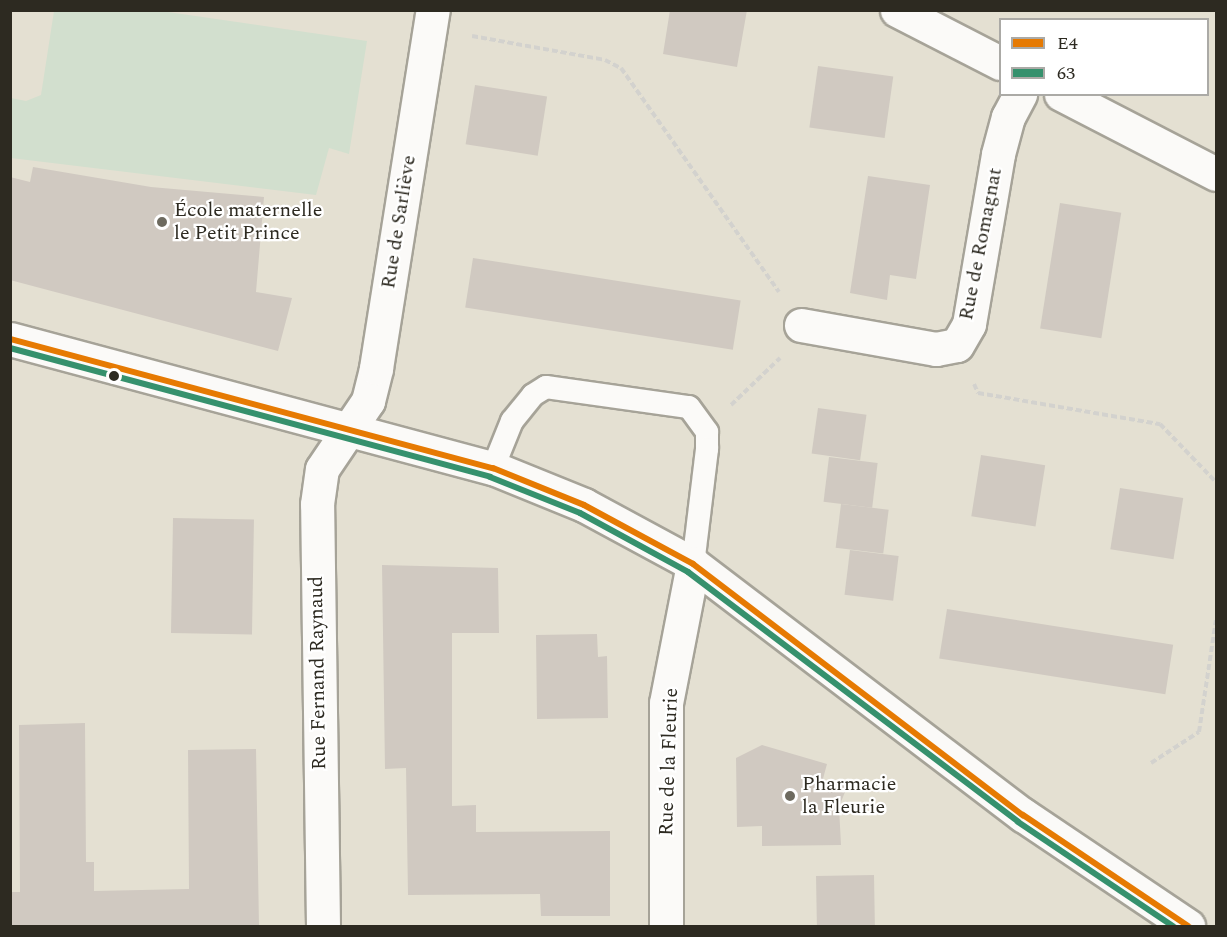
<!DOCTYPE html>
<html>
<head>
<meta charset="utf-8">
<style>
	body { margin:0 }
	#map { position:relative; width:1227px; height:937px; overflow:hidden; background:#e4e0d2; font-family:Spectral,serif }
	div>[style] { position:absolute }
	.green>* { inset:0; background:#d2dfce }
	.building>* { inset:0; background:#d0c9c1; transform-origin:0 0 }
	.path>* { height:4px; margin-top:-2px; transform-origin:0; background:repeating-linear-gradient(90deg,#d3d2ce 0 6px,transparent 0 9px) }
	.roads { filter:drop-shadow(2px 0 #a6a398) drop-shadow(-2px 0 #a6a398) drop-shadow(0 2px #a6a398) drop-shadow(0 -2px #a6a398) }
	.lane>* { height:22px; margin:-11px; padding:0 11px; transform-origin:11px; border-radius:11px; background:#fbfaf8 }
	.street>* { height:33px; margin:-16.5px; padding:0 16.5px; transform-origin:16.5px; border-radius:16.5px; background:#fbfaf8 }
	.bus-1>* { height:6px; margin:-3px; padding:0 3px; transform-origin:3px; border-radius:3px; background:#e67a02 }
	.bus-2>* { height:6px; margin:-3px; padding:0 3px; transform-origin:3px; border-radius:3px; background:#36916d }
	.dots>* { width:16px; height:16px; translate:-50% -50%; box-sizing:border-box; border:3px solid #fff; border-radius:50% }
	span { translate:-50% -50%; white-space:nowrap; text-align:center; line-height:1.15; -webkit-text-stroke:4.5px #fff; paint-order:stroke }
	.poi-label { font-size:20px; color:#2d2a21 }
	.left { translate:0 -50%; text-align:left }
	.street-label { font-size:20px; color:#2d2a21 }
	.frame { position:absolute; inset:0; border:12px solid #2d2a21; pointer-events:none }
	.legend { position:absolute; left:999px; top:18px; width:210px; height:78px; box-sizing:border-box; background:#fff; border:2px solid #abaaa6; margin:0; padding:8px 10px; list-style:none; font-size:18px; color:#2d2a21 }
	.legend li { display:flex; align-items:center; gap:12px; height:30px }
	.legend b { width:30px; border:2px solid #abaaa6 }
</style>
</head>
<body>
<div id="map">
	<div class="green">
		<div style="clip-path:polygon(54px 11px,161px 11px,367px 41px,349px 154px,329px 148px,316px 195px,11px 158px,11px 98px,26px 101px,41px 95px)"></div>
	</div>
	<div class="building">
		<div style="clip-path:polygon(670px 10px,747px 10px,737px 67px,663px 54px)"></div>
		<div style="left:818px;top:66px;width:76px;height:62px;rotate:8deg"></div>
		<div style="left:475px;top:85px;width:73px;height:60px;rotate:9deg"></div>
		<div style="clip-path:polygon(33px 167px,151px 187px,264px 197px,256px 292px,292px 298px,278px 351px,10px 280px,10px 177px,30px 182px)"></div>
		<div style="clip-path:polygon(868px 176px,930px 185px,916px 279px,890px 275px,887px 300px,850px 293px)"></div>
		<div style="left:1060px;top:203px;width:62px;height:127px;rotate:9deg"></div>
		<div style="left:473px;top:258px;width:271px;height:50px;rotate:9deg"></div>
		<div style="left:818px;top:408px;width:49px;height:46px;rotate:8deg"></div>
		<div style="left:981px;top:455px;width:65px;height:62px;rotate:9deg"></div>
		<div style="left:829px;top:457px;width:49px;height:45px;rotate:7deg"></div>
		<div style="left:1120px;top:488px;width:64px;height:62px;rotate:9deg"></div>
		<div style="left:841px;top:504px;width:48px;height:44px;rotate:7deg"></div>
		<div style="left:173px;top:518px;width:81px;height:115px;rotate:1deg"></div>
		<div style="left:850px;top:550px;width:49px;height:45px;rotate:7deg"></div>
		<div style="clip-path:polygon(382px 565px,498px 568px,499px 633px,452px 633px,452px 806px,476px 805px,476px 832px,610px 831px,610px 916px,541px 916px,540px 894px,408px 895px,406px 768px,385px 769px)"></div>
		<div style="left:947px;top:609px;width:229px;height:50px;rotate:9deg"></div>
		<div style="clip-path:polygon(597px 634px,598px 657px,607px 656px,608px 718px,537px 719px,536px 635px)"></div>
		<div style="clip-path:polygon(85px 723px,86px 862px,94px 862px,94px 891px,189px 889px,188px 750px,256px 749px,259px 927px,10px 927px,10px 892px,20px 892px,19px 725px)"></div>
		<div style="clip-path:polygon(762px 745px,827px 764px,821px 786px,849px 782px,839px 807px,841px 845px,762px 846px,762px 826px,737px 827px,736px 758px)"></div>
		<div style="left:874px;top:875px;width:52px;height:58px;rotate:89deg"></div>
	</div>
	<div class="path">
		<div style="left:472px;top:36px;width:135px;rotate:10.2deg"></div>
		<div style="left:605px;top:60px;width:18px;rotate:27deg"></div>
		<div style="left:621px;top:68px;width:274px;rotate:54.8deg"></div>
		<div style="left:974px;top:384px;width:10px;rotate:66deg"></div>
		<div style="left:978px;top:393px;width:185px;rotate:9.7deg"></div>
		<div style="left:1160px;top:424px;width:81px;rotate:46deg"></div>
		<div style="left:731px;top:405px;width:68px;rotate:-43.8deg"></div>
		<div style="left:1151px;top:763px;width:57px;rotate:-32.9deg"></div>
		<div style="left:1199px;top:732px;width:113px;rotate:-81.4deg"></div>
	</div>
	<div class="roads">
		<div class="lane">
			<div style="left:493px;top:468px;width:51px;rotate:-68deg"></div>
			<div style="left:512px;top:421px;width:33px;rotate:-51deg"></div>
			<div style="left:533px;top:395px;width:15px;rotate:-32deg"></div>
			<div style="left:546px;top:387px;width:144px;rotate:8deg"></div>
			<div style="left:689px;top:407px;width:31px;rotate:54deg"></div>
			<div style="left:707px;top:432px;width:17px;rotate:90deg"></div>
			<div style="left:707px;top:449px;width:116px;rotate:96.9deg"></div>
		</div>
		<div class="street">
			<div style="left:897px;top:10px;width:116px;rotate:27.2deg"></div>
			<div style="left:1061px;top:94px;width:174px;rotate:27.3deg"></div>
			<div style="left:801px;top:325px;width:137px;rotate:10.1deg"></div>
			<div style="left:936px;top:349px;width:21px;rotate:-11deg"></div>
			<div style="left:957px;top:345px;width:24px;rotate:-60deg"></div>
			<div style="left:969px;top:324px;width:172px;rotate:-80.3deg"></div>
			<div style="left:998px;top:154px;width:38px;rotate:-75deg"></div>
			<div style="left:1008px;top:117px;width:26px;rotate:-62deg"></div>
			<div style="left:10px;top:339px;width:500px;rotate:15deg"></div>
			<div style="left:493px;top:468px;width:98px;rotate:22.1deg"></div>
			<div style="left:584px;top:505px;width:124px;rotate:28.4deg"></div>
			<div style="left:693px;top:564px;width:415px;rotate:37.3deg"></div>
			<div style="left:1023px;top:815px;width:199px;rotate:33.9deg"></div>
			<div style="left:323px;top:926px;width:422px;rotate:-90.8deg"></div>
			<div style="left:317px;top:504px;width:35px;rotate:-82deg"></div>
			<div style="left:322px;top:469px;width:82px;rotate:-55.9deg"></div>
			<div style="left:368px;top:401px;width:34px;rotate:-76deg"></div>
			<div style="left:376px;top:368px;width:363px;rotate:-81deg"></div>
			<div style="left:666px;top:926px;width:223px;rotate:-90deg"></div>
			<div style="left:666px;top:703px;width:142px;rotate:-79deg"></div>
		</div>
	</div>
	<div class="bus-1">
		<div style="left:10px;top:339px;width:500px;rotate:15deg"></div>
		<div style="left:493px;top:468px;width:98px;rotate:22.1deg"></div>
		<div style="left:584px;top:505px;width:124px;rotate:28.4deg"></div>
		<div style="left:693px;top:564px;width:415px;rotate:37.3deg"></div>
		<div style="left:1023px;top:815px;width:199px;rotate:33.9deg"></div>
	</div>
	<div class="bus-2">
		<div style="left:10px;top:348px;width:497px;rotate:15deg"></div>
		<div style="left:490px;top:477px;width:97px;rotate:21.8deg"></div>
		<div style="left:580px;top:513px;width:123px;rotate:28.6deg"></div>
		<div style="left:688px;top:572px;width:414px;rotate:37.1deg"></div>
		<div style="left:1018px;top:822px;width:187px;rotate:33.9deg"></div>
	</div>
	<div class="dots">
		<div style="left:162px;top:222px;background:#6d6a5f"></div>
		<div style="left:114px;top:376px;background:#2d2a21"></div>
		<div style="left:790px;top:796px;background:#6d6a5f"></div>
	</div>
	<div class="poi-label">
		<span class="left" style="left:174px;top:222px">École maternelle<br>le Petit Prince</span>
		<span class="left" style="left:802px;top:796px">Pharmacie<br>la Fleurie</span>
	</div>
	<div class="street-label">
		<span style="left:399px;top:222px;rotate:-81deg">Rue de Sarliève</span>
		<span style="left:981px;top:244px;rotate:-79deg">Rue de Romagnat</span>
		<span style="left:318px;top:673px;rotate:-91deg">Rue Fernand Raynaud</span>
		<span style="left:669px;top:762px;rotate:-88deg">Rue de la Fleurie</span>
	</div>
	<div class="frame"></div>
	<ul class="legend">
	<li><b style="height:8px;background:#e67a02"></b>E4</li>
	<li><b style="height:8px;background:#36916d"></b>63</li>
	</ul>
</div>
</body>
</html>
